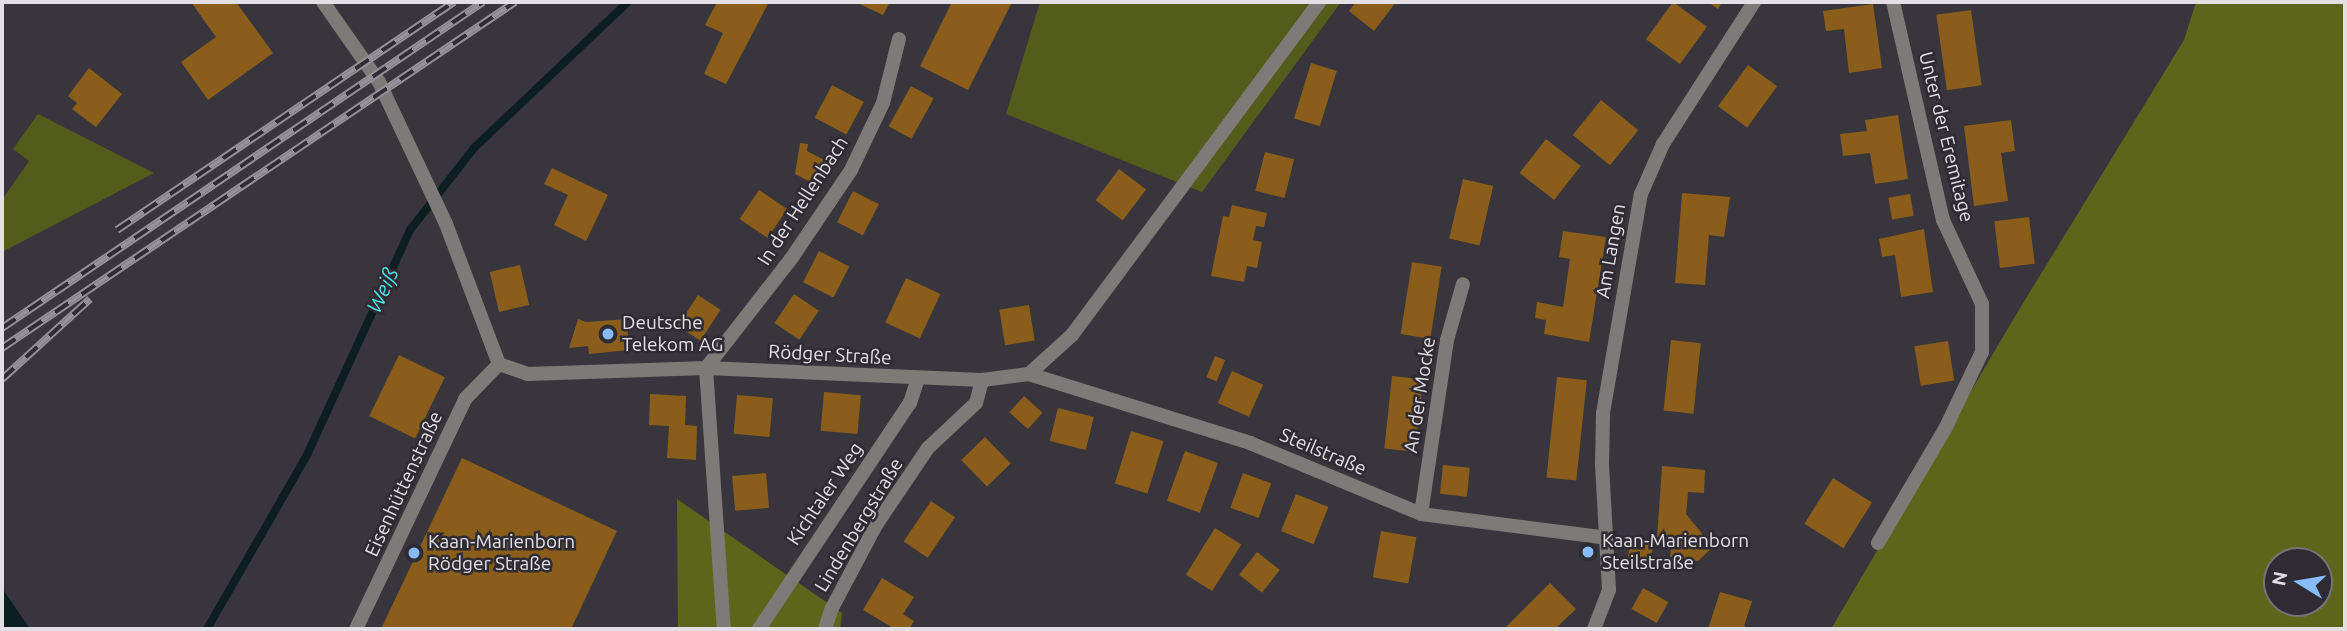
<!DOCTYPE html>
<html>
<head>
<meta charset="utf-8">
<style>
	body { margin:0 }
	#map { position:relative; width:2347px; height:631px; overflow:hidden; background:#38353d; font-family:Ubuntu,sans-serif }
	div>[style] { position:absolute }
	.green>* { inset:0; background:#525c1b }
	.forest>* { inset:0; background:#5c661b }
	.water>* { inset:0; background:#0c1e1f }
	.stream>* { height:8px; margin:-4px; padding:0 4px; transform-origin:4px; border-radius:4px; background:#0c1e1f }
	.building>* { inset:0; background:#8a5d1b; transform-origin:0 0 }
	.minor>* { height:14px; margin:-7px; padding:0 7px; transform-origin:7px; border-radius:7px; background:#7e7a77 }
	.rail>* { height:8px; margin-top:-4px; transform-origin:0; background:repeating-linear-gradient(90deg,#2e2b33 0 16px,#949198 0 32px); box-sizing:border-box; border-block:2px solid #949198 }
	.dots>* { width:19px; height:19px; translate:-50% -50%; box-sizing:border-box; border:4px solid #2e2b33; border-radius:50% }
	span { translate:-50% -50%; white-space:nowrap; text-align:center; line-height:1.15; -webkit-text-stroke:5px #2e2b33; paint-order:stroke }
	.street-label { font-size:19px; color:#e2e0e5 }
	.poi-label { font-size:19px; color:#e2e0e5 }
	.left { translate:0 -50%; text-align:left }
	.water-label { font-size:21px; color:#50e2e8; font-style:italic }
	.frame { position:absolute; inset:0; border:4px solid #e2e0e5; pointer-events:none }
	.north { position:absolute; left:2263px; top:547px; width:70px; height:70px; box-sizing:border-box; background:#2e2b33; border:2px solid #76737a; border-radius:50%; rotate:281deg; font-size:19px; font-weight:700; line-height:28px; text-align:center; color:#e2e0e5 }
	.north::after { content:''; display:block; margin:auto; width:24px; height:32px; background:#87bbfc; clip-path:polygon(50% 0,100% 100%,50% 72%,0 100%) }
</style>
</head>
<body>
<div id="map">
	<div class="green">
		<div style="clip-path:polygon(1040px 2px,1341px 2px,1202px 192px,1006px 114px)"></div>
		<div style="clip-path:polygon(38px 114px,154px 173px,2px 252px,2px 200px,29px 161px,13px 149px)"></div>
	</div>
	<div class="forest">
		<div style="clip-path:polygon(evenodd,2196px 2px,2345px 2px,2345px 629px,1831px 629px,2014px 318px,2184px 40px,2196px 2px,2277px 561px,2319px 561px,2319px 603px,2277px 603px,2277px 561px)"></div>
		<div style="clip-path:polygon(677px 499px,842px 613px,840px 629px,678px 629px)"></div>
	</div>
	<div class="water">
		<div style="clip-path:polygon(2px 588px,30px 629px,2px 629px)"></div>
	</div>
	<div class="stream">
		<div style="left:207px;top:629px;width:201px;rotate:-60.1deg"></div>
		<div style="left:307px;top:455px;width:247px;rotate:-65.4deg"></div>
		<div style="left:410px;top:230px;width:104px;rotate:-52deg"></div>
		<div style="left:474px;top:148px;width:212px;rotate:-43.5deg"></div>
	</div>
	<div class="building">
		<div style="clip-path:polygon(191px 2px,236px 2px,273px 53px,208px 100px,181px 62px,216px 37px)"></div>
		<div style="clip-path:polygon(717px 2px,769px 2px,726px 84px,704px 74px,723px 33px,705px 25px)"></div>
		<div style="clip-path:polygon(855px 2px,890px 2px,883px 15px)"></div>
		<div style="clip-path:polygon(952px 2px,1012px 2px,968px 90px,920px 66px)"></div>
		<div style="clip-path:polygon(1356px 2px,1396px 2px,1374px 31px,1349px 11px)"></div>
		<div style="left:1673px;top:2px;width:42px;height:46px;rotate:36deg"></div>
		<div style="clip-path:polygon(1708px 2px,1722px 2px,1718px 9px)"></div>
		<div style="clip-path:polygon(1873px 4px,1882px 68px,1849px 73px,1844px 29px,1826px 31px,1823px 11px)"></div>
		<div style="left:1971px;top:10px;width:76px;height:35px;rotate:82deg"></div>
		<div style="left:1311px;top:63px;width:27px;height:58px;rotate:17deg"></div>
		<div style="left:1748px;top:65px;width:36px;height:51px;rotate:36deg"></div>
		<div style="clip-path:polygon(89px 68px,122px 94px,96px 127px,72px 109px,77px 103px,68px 96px)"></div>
		<div style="left:832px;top:85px;width:36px;height:37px;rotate:28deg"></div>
		<div style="left:911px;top:86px;width:26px;height:46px;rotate:29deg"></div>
		<div style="left:1601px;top:100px;width:48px;height:45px;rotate:39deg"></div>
		<div style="clip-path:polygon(1898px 115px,1908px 179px,1875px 184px,1870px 153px,1843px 156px,1840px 134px,1867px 131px,1865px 120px)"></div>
		<div style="clip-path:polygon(2011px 120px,2015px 151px,2001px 153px,2008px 201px,1974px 206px,1964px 126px)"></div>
		<div style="left:1546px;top:139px;width:44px;height:43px;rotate:38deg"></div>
		<div style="clip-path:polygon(800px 143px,808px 144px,807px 151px,830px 163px,818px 186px,795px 174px)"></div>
		<div style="left:1265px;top:152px;width:30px;height:40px;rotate:14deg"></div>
		<div style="clip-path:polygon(552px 168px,608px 195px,586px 241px,554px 225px,568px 195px,544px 184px)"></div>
		<div style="left:1119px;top:169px;width:34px;height:39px;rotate:37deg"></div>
		<div style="left:1463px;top:179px;width:31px;height:61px;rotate:13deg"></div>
		<div style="left:759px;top:190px;width:34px;height:35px;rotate:34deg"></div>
		<div style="left:853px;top:191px;width:29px;height:35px;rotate:27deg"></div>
		<div style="clip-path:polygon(1682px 193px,1730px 197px,1724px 237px,1709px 235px,1705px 285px,1675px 283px)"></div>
		<div style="left:1910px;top:194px;width:22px;height:22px;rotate:80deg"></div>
		<div style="clip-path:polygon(1232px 205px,1267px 213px,1264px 227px,1256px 226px,1253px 240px,1262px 242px,1257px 268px,1247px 266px,1244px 282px,1211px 276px,1223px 216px,1229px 217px)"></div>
		<div style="left:2029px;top:217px;width:47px;height:35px;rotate:83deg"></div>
		<div style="clip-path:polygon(1924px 229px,1933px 292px,1901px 297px,1895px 255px,1882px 257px,1879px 239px)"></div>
		<div style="clip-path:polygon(1563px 231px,1606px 237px,1589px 342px,1544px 334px,1546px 320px,1535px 318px,1537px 302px,1563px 307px,1570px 259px,1559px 257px)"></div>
		<div style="left:819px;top:251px;width:34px;height:35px;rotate:27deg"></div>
		<div style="left:1412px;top:262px;width:30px;height:73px;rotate:9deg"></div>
		<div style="left:520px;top:265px;width:41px;height:31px;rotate:77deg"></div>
		<div style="left:906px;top:278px;width:38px;height:49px;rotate:25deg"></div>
		<div style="left:794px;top:294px;width:30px;height:35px;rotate:34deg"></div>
		<div style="left:698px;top:295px;width:27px;height:37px;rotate:33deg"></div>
		<div style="left:1029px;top:305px;width:36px;height:30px;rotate:81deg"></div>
		<div style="clip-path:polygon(578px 319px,586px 322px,627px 319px,629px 350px,589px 354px,588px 346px,569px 348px)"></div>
		<div style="left:1671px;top:340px;width:30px;height:71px;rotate:6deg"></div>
		<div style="left:1948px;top:341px;width:40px;height:34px;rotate:81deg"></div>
		<div style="left:399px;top:355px;width:51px;height:68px;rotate:26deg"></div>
		<div style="left:1215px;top:356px;width:11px;height:23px;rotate:22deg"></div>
		<div style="left:1232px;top:371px;width:34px;height:35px;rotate:24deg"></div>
		<div style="left:1392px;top:376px;width:31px;height:73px;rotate:6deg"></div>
		<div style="left:1557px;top:377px;width:30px;height:101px;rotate:6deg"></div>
		<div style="left:824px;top:392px;width:37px;height:39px;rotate:5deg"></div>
		<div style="clip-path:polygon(650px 394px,686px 396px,685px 425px,697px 426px,696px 460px,667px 458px,669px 426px,649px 425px)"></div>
		<div style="left:737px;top:395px;width:36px;height:39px;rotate:5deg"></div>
		<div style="left:1024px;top:396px;width:25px;height:22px;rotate:42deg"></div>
		<div style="left:1058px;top:408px;width:37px;height:34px;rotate:14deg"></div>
		<div style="left:1131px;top:431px;width:34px;height:55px;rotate:17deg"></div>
		<div style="left:985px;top:437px;width:37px;height:33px;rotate:46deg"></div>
		<div style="left:1185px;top:451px;width:35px;height:53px;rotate:20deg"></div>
		<div style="clip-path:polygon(462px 458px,617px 531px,571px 629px,381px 629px)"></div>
		<div style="left:1443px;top:465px;width:27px;height:29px;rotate:6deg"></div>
		<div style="clip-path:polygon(1662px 466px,1705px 470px,1704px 493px,1688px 492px,1687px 504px,1686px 514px,1713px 547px,1698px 561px,1670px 557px,1672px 540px,1657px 539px)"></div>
		<div style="left:766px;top:473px;width:35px;height:34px;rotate:85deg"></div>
		<div style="left:1243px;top:473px;width:30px;height:37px;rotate:20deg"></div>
		<div style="left:1833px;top:478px;width:46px;height:54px;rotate:32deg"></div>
		<div style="left:1296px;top:494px;width:35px;height:40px;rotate:22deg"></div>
		<div style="left:931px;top:501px;width:29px;height:49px;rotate:34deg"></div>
		<div style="left:1215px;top:528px;width:31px;height:55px;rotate:32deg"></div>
		<div style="left:1381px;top:531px;width:36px;height:47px;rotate:10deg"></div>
		<div style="left:1631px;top:539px;width:23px;height:20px;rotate:10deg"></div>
		<div style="left:1257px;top:552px;width:29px;height:29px;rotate:38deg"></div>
		<div style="clip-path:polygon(882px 578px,914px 597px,903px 614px,914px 621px,909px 629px,895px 629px,863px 610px)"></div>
		<div style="clip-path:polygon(1550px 583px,1576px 609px,1555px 629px,1504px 629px)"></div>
		<div style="left:1643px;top:588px;width:29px;height:24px;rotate:29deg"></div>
		<div style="clip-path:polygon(1720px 592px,1752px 601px,1744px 626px,1752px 629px,1708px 629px)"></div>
	</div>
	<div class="minor">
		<div style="left:323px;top:2px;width:98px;rotate:55deg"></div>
		<div style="left:379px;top:82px;width:157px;rotate:64.7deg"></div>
		<div style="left:446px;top:224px;width:150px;rotate:69.3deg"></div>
		<div style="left:499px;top:364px;width:31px;rotate:19deg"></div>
		<div style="left:528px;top:374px;width:178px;rotate:-1.9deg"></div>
		<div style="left:706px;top:368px;width:276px;rotate:2.5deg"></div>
		<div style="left:982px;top:380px;width:47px;rotate:-7.3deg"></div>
		<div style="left:1029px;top:374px;width:58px;rotate:-42.2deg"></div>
		<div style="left:1072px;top:335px;width:415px;rotate:-53.4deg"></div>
		<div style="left:706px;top:368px;width:138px;rotate:-52.1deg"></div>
		<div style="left:791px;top:259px;width:107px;rotate:-56deg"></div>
		<div style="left:851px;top:170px;width:74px;rotate:-64.5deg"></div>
		<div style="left:883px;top:103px;width:66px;rotate:-76deg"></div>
		<div style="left:706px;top:368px;width:262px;rotate:86.1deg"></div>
		<div style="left:1029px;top:374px;width:232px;rotate:17.3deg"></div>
		<div style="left:1250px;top:443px;width:185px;rotate:22.5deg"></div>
		<div style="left:1421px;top:514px;width:189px;rotate:7.3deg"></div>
		<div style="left:1421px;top:514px;width:176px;rotate:-81.5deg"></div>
		<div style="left:1447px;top:340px;width:58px;rotate:-74.1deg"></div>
		<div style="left:1878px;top:543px;width:134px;rotate:-59.6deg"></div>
		<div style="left:1946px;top:427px;width:83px;rotate:-64.4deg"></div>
		<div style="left:1982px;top:352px;width:48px;rotate:-90deg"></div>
		<div style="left:1982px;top:304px;width:93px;rotate:-114.9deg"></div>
		<div style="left:1943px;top:220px;width:224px;rotate:-102.9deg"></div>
		<div style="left:356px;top:629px;width:255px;rotate:-64.6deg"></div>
		<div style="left:465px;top:399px;width:49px;rotate:-45.8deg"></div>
		<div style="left:759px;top:629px;width:272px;rotate:-56.3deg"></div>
		<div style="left:910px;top:403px;width:25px;rotate:-72deg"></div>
		<div style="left:825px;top:629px;width:22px;rotate:-72deg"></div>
		<div style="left:832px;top:608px;width:94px;rotate:-62.1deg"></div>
		<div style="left:876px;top:525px;width:93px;rotate:-56deg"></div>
		<div style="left:928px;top:448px;width:66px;rotate:-43.2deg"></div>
		<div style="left:976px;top:403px;width:24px;rotate:-75deg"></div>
		<div style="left:1594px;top:629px;width:42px;rotate:-69deg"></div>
		<div style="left:1609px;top:590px;width:125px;rotate:-93.2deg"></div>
		<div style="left:1602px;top:465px;width:52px;rotate:-88.9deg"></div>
		<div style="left:1603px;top:413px;width:222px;rotate:-80.2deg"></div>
		<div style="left:1641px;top:194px;width:55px;rotate:-66.3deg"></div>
		<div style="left:1663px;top:144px;width:169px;rotate:-57.3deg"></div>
	</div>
	<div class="rail">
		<div style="left:117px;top:230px;width:407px;rotate:-34.1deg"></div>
		<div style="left:2px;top:328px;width:581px;rotate:-34.13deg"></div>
		<div style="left:2px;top:348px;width:619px;rotate:-34deg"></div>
		<div style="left:2px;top:379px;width:119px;rotate:-42.3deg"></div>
	</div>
	<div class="dots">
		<div style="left:608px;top:334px;background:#87bbfc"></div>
		<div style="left:1588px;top:552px;background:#87bbfc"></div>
		<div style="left:414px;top:553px;background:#87bbfc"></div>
	</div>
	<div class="street-label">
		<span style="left:1946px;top:137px;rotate:76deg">Unter der Eremitage</span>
		<span style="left:803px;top:201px;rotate:-57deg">In der Hellenbach</span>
		<span style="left:1611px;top:251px;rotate:-80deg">Am Langen</span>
		<span style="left:830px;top:355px;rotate:3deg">Rödger Straße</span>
		<span style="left:1420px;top:395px;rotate:-81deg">An der Mocke</span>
		<span style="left:1323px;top:452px;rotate:23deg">Steilstraße</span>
		<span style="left:404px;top:484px;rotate:-65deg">Eisenhüttenstraße</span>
		<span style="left:825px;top:494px;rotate:-56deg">Kichtaler Weg</span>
		<span style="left:859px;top:525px;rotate:-59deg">Lindenbergstraße</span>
	</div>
	<div class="poi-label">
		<span class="left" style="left:622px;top:334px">Deutsche<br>Telekom AG</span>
		<span class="left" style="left:1602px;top:552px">Kaan-Marienborn<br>Steilstraße</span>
		<span class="left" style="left:428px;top:553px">Kaan-Marienborn<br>Rödger Straße</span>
	</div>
	<div class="water-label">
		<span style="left:382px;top:290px;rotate:-65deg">Weiß</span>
	</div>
	<div class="frame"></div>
	<div class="north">N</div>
</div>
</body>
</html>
